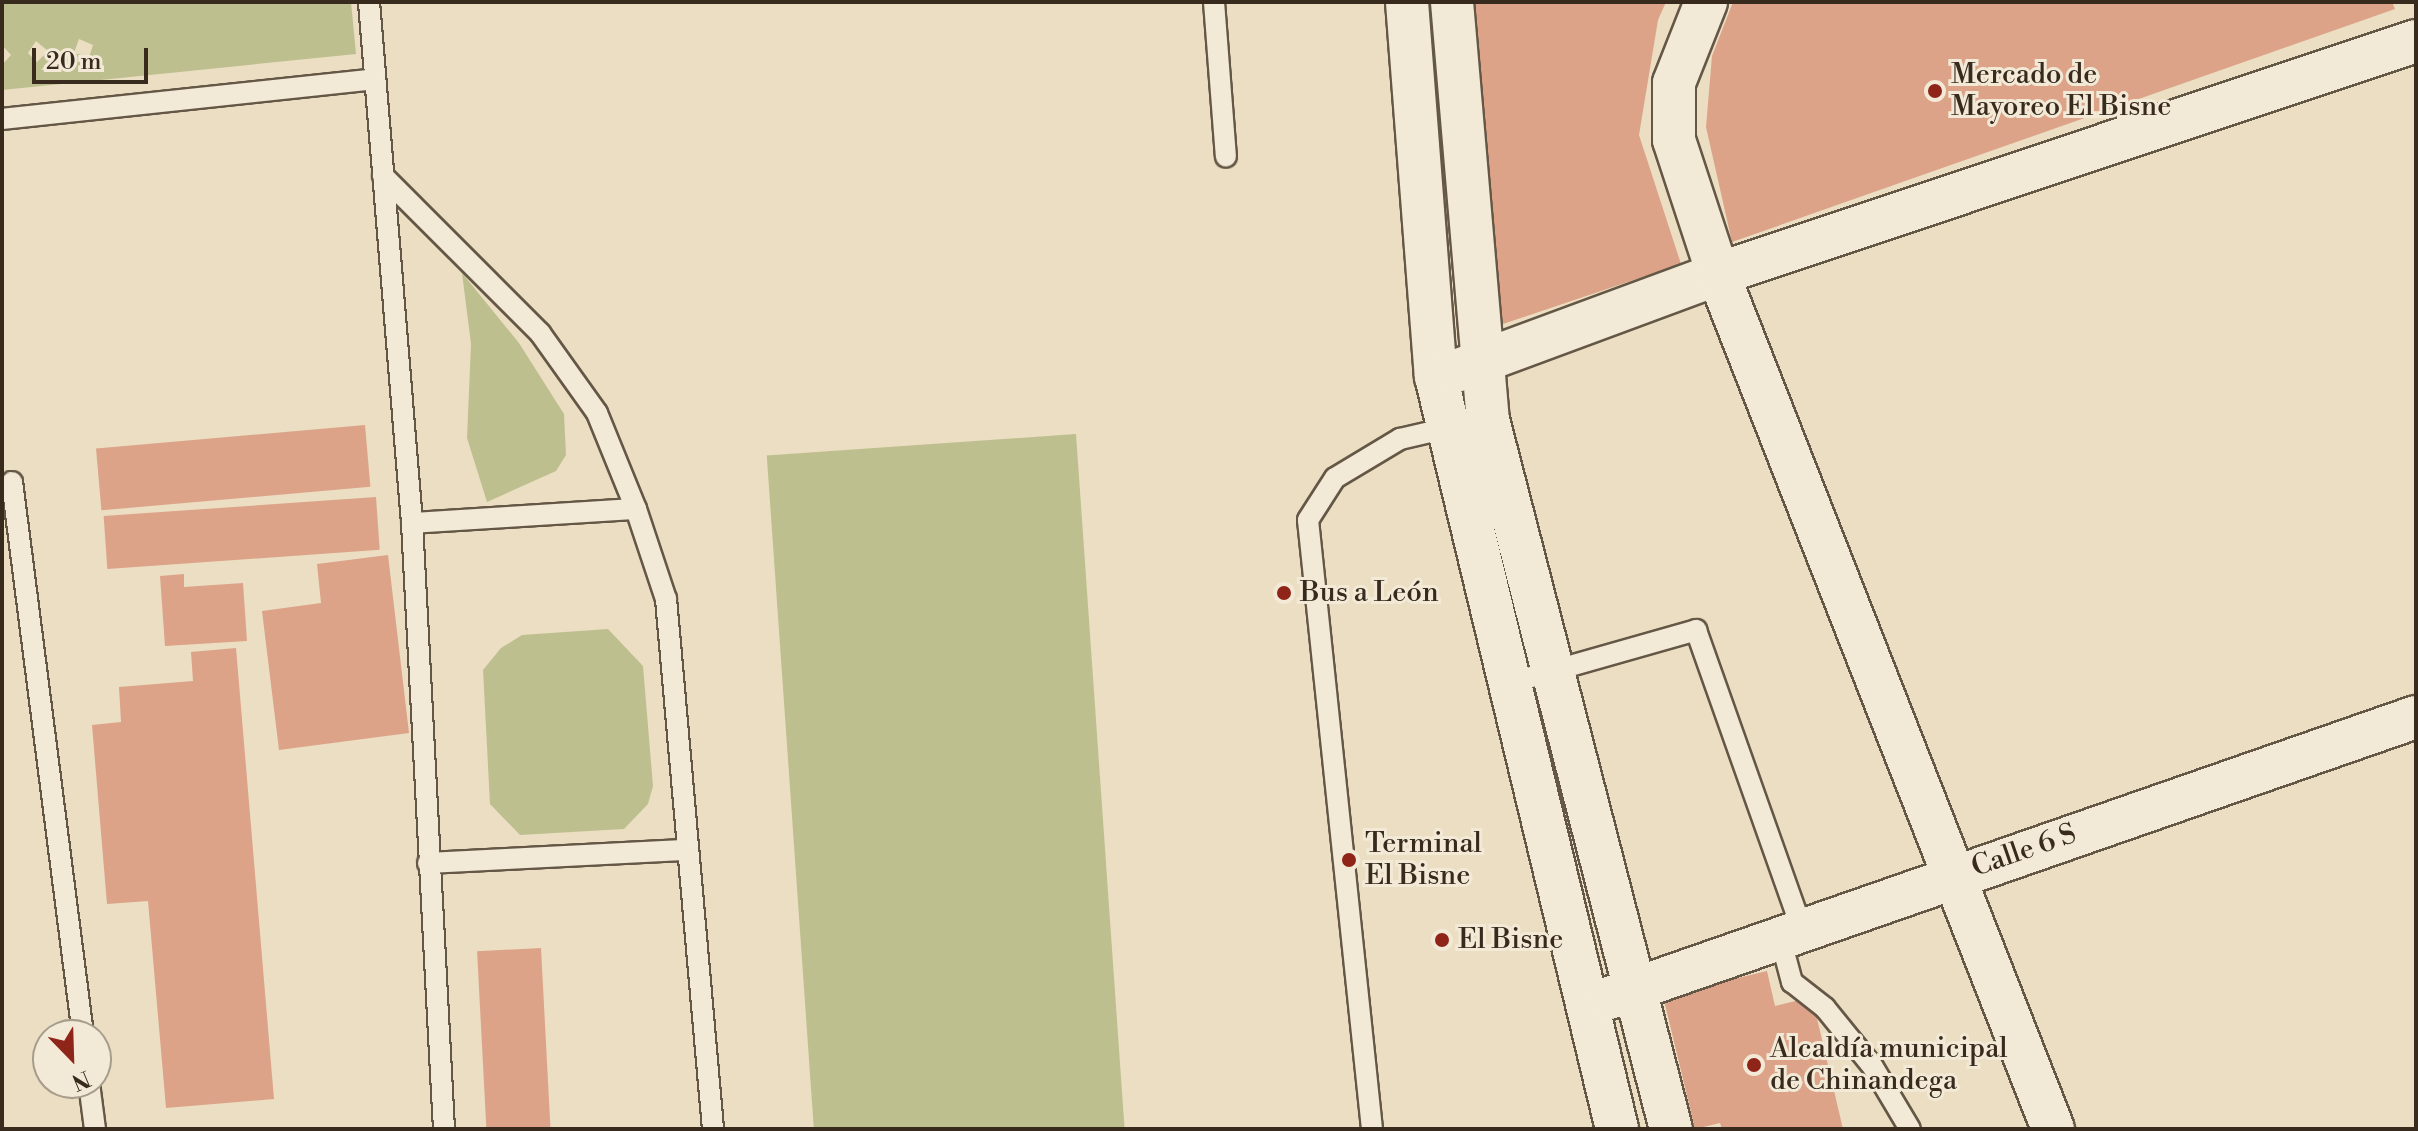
<!DOCTYPE html>
<html>
<head>
<meta charset="utf-8">
<style>
	body { margin:0 }
	#map { position:relative; width:2418px; height:1131px; overflow:hidden; background:#ebdec2; font-family:"Libre Bodoni",serif }
	div>[style] { position:absolute }
	.green>* { inset:0; background:#bebf8f; transform-origin:0 0 }
	.building>* { inset:0; background:#dca388; transform-origin:0 0 }
	.roads { filter:drop-shadow(2px 0 #655746) drop-shadow(-2px 0 #655746) drop-shadow(0 2px #655746) drop-shadow(0 -2px #655746) }
	.lane>* { height:20px; margin:-10px; padding:0 10px; transform-origin:10px; border-radius:10px; background:#f2ead7 }
	.street>* { height:42px; margin:-21px; padding:0 21px; transform-origin:21px; border-radius:21px; background:#f2ead7 }
	.dots>* { width:22px; height:22px; translate:-50% -50%; box-sizing:border-box; border:4px solid #f2ead7; border-radius:50% }
	span { translate:-50% -50%; white-space:nowrap; text-align:center; line-height:1.15; -webkit-text-stroke:6px #f2ead7; paint-order:stroke }
	.poi-label { font-size:28px; color:#382a1d }
	.left { translate:0 -50%; text-align:left }
	.street-label { font-size:28px; color:#382a1d }
	.frame { position:absolute; inset:0; border:4px solid #382a1d; pointer-events:none }
	.north { position:absolute; left:32px; top:1019px; width:80px; height:80px; box-sizing:border-box; background:#f2ead7; border:2px solid #a89d8d; border-radius:50%; rotate:157deg; font-size:22px; font-weight:700; line-height:32px; text-align:center; color:#382a1d }
	.north::after { content:''; display:block; margin:auto; width:28px; height:36px; background:#8f2418; clip-path:polygon(50% 0,100% 100%,50% 72%,0 100%) }
	.scale { position:absolute; left:32px; top:48px; width:116px; height:36px; box-sizing:border-box; border:4px solid #382a1d; border-top:0; padding-left:10px; font-size:24px; line-height:28px; white-space:nowrap; color:#382a1d; -webkit-text-stroke:6px #f2ead7; paint-order:stroke }
</style>
</head>
<body>
<div id="map">
	<div class="green">
		<div style="clip-path:polygon(evenodd,351px 2px,356px 54px,2px 90px,2px 65px,11px 55px,2px 45px,2px 3px,351px 2px,79px 39px,93px 45px,89px 57px,74px 53px,79px 39px,351px 2px,36px 41px,48px 51px,37px 62px,28px 53px,36px 41px)"></div>
		<div style="clip-path:polygon(462px 273px,519px 343px,564px 414px,566px 455px,556px 471px,487px 502px,467px 438px,471px 344px)"></div>
		<div style="left:1076px;top:434px;width:697px;height:310px;rotate:86deg"></div>
		<div style="clip-path:polygon(608px 629px,643px 666px,653px 786px,648px 804px,624px 829px,520px 835px,490px 804px,483px 670px,501px 648px,522px 635px)"></div>
	</div>
	<div class="building">
		<div style="clip-path:polygon(1470px 2px,1666px 2px,1658px 20px,1639px 135px,1681px 264px,1494px 327px)"></div>
		<div style="clip-path:polygon(1733px 2px,2392px 2px,2395px 9px,1732px 242px,1706px 127px,1712px 56px)"></div>
		<div style="left:365px;top:425px;width:62px;height:270px;rotate:85deg"></div>
		<div style="left:376px;top:497px;width:53px;height:273px;rotate:86deg"></div>
		<div style="clip-path:polygon(388px 555px,409px 733px,279px 750px,262px 611px,321px 603px,317px 564px)"></div>
		<div style="clip-path:polygon(184px 574px,184px 587px,243px 583px,247px 641px,165px 646px,160px 576px)"></div>
		<div style="clip-path:polygon(236px 648px,274px 1099px,166px 1108px,148px 901px,107px 904px,92px 725px,121px 722px,119px 687px,193px 681px,191px 652px)"></div>
		<div style="left:541px;top:948px;width:181px;height:64px;rotate:87deg"></div>
		<div style="clip-path:polygon(1767px 971px,1775px 1006px,1812px 997px,1843px 1129px,1722px 1129px,1720px 1123px,1695px 1129px,1663px 996px)"></div>
	</div>
	<div class="roads">
		<div class="lane">
			<div style="left:369px;top:2px;width:523px;rotate:85.28deg"></div>
			<div style="left:412px;top:523px;width:607px;rotate:86.98deg"></div>
			<div style="left:1214px;top:2px;width:155px;rotate:85.6deg"></div>
			<div style="left:2px;top:119px;width:375px;rotate:-6.1deg"></div>
			<div style="left:383px;top:176px;width:222px;rotate:45deg"></div>
			<div style="left:540px;top:333px;width:98px;rotate:54.5deg"></div>
			<div style="left:597px;top:413px;width:104px;rotate:67.9deg"></div>
			<div style="left:636px;top:509px;width:95px;rotate:71.6deg"></div>
			<div style="left:666px;top:599px;width:532px;rotate:84.93deg"></div>
			<div style="left:12px;top:482px;width:558px;rotate:82.68deg"></div>
			<div style="left:412px;top:523px;width:224px;rotate:-3.6deg"></div>
			<div style="left:1507px;top:684px;width:197px;rotate:-15.9deg"></div>
			<div style="left:1696px;top:630px;width:317px;rotate:70.5deg"></div>
			<div style="left:428px;top:863px;width:260px;rotate:-2.9deg"></div>
			<div style="left:1780px;top:937px;width:47px;rotate:75.1deg"></div>
			<div style="left:1792px;top:982px;width:42px;rotate:38.2deg"></div>
			<div style="left:1825px;top:1008px;width:76px;rotate:50.9deg"></div>
			<div style="left:1873px;top:1067px;width:72px;rotate:59.2deg"></div>
			<div style="left:89px;top:1083px;width:46px;rotate:82.6deg"></div>
			<div style="left:1372px;top:1129px;width:612px;rotate:-96deg"></div>
			<div style="left:1308px;top:520px;width:50px;rotate:-57.3deg"></div>
			<div style="left:1335px;top:478px;width:76px;rotate:-31deg"></div>
			<div style="left:1400px;top:439px;width:53px;rotate:-13deg"></div>
		</div>
		<div class="street">
			<div style="left:1407px;top:2px;width:375px;rotate:85.6deg"></div>
			<div style="left:1436px;top:376px;width:774px;rotate:76.48deg"></div>
			<div style="left:1452px;top:2px;width:420px;rotate:85.1deg"></div>
			<div style="left:1488px;top:420px;width:732px;rotate:75.53deg"></div>
			<div style="left:1706px;top:2px;width:87px;rotate:111.6deg"></div>
			<div style="left:1674px;top:83px;width:57px;rotate:90deg"></div>
			<div style="left:1674px;top:140px;width:141px;rotate:71.8deg"></div>
			<div style="left:1718px;top:274px;width:918px;rotate:68.6deg"></div>
			<div style="left:1456px;top:371px;width:279px;rotate:-20.3deg"></div>
			<div style="left:1718px;top:274px;width:736px;rotate:-18.46deg"></div>
			<div style="left:1609px;top:998px;width:855px;rotate:-19.2deg"></div>
		</div>
	</div>
	<div class="dots">
		<div style="left:1935px;top:91px;background:#8f2418"></div>
		<div style="left:1284px;top:593px;background:#8f2418"></div>
		<div style="left:1349px;top:860px;background:#8f2418"></div>
		<div style="left:1442px;top:940px;background:#8f2418"></div>
		<div style="left:1754px;top:1065px;background:#8f2418"></div>
	</div>
	<div class="poi-label">
		<span class="left" style="left:1951px;top:91px">Mercado de<br>Mayoreo El Bisne</span>
		<span class="left" style="left:1300px;top:593px">Bus a León</span>
		<span class="left" style="left:1365px;top:860px">Terminal<br>El Bisne</span>
		<span class="left" style="left:1458px;top:940px">El Bisne</span>
		<span class="left" style="left:1770px;top:1065px">Alcaldía municipal<br>de Chinandega</span>
	</div>
	<div class="street-label">
		<span style="left:2024px;top:851px;rotate:-19deg">Calle 6 S</span>
	</div>
	<div class="frame"></div>
	<div class="north">N</div>
	<div class="scale">20 m</div>
</div>
</body>
</html>
